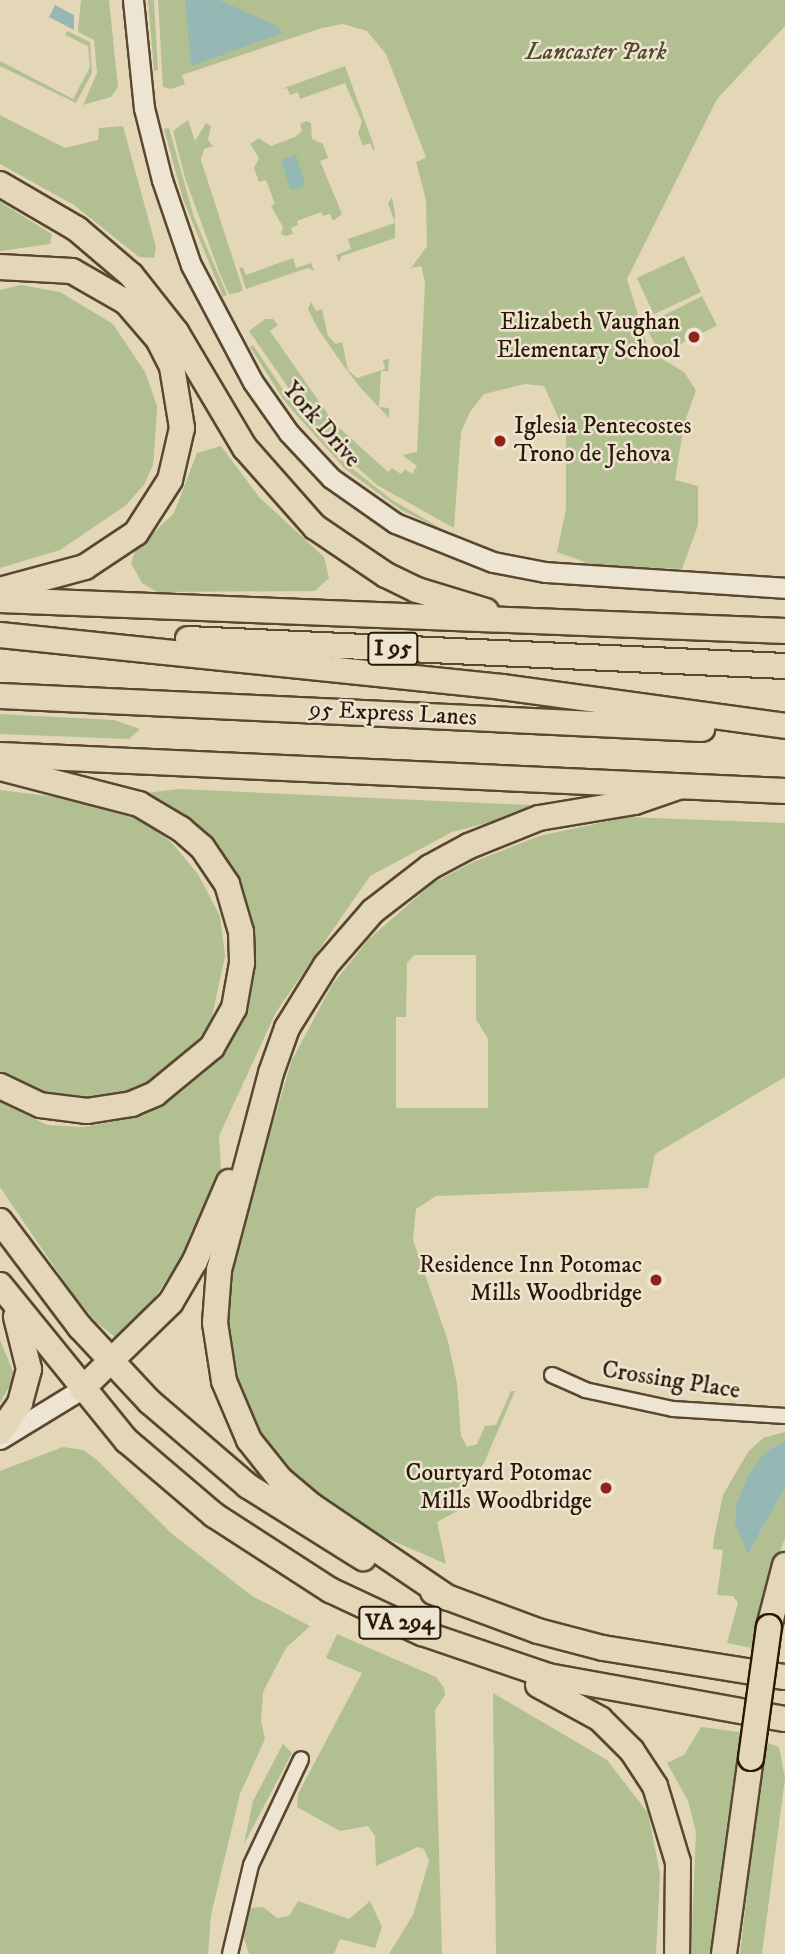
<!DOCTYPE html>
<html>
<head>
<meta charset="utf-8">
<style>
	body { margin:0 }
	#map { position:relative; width:785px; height:1954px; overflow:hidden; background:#e4d7b8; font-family:"IM FELL DW Pica",serif }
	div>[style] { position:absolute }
	.green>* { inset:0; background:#b1bf91; transform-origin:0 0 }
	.water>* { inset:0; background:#96b8b4; transform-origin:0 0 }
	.roads { filter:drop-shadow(2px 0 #594732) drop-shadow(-2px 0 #594732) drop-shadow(0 2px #594732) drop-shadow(0 -2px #594732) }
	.street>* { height:14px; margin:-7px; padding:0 7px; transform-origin:7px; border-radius:7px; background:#ede5d1 }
	.secondary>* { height:19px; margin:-9.5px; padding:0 9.5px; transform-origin:9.5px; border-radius:9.5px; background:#ede5d1 }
	.highway>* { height:24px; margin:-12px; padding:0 12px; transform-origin:12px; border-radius:12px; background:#e4d7b8 }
	.bridges { filter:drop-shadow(2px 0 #2b1705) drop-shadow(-2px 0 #2b1705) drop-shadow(0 2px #2b1705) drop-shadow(0 -2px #2b1705) }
	.highway-bridge>* { height:24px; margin:-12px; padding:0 12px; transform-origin:12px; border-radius:12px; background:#e4d7b8 }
	.dots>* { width:19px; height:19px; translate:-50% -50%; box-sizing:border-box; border:4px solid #ede5d1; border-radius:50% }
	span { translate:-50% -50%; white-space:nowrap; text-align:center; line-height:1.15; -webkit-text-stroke:5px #ede5d1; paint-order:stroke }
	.shield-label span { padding:2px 5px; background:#ede5d1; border:2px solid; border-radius:5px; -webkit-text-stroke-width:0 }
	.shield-label { font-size:23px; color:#2b1705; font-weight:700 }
	.park-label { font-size:24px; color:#53492f; font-style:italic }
	.poi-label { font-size:24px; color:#2b1705 }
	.right { translate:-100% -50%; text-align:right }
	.left { translate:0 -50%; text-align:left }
	.street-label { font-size:24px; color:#2b1705 }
</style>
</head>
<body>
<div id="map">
	<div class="green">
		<div style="clip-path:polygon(81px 0,109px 0,118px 87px,111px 97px,83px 105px,97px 73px,94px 40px,78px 32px)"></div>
		<div style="clip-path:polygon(148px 0,154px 0,158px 70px,154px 71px)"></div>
		<div style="clip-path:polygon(158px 0,785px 0,785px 26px,717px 99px,627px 279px,649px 351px,684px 372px,696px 390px,684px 424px,675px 480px,698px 486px,698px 525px,682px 569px,593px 565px,557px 552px,566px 509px,566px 435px,544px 386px,525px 384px,484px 394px,470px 412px,461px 432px,454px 528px,377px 485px,321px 435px,249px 331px,265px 319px,273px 319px,278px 325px,270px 331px,334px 423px,388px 472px,392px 468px,401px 474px,405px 469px,412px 474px,417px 466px,402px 455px,417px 452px,425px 282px,421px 266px,411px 268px,427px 246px,426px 200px,416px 162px,426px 158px,424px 152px,386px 54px,367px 31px,343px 24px,322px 28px,182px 75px,185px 84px,171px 89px,163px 87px)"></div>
		<div style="clip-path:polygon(67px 31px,90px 42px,92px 73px,76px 103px,0 66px,0 61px,73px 99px,90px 67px,88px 46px,65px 35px)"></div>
		<div style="clip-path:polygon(345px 66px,375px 149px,373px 150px,370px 143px,363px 146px,358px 133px,362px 122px,345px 83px,300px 99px,298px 92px,290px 95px,287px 88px,279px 90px)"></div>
		<div style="clip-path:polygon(0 115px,65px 148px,98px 140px,99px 128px,123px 126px,156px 247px,154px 258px,139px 257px,74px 205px,0 164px)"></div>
		<div style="clip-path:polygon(188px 120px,243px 290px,237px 293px,229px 294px,221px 277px,185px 178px,173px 131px)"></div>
		<div style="clip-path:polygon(306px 121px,311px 123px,312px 139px,323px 144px,328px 158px,320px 161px,342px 214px,333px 221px,330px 214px,323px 216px,321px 212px,297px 221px,298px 225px,291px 228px,293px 234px,286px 236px,281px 234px,283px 227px,271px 206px,275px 204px,266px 180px,259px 182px,254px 168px,259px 158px,250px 144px,259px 138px,271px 146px,295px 137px,302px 131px,300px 124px)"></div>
		<div style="clip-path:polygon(206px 123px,211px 126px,208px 140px,213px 146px,204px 149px,201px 160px,195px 141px)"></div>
		<div style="clip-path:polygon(169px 128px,194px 217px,227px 295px,223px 297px,183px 199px,164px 129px)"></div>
		<div style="clip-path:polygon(392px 197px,395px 213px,395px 238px,342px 256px,339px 262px,336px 255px,351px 249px,348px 239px,395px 223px,388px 203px)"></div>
		<div style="clip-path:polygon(0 202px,52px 234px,50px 244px,0 251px)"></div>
		<div style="left:684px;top:256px;width:40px;height:52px;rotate:65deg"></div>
		<div style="clip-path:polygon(293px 258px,296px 268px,311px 263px,314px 271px,308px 268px,246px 289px,239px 268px,243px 267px,246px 275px)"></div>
		<div style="clip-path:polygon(20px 285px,60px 292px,113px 324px,145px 372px,157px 406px,156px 426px,153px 465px,144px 485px,125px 506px,60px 550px,0 568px,0 290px)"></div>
		<div style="left:702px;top:296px;width:33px;height:64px;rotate:63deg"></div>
		<div style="clip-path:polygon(311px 302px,316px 311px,322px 309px,328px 336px,336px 344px,342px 342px,348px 370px,357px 378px,385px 369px,383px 360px,389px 359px,388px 371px,381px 371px,379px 407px,389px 408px,389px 418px,359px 386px,341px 362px,318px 329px,308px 309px)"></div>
		<div style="clip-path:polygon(253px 345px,300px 415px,339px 458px,392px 500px,449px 533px,401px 510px,345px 469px,285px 402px,250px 347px)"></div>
		<div style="clip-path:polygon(221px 446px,259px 497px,324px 557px,329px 578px,315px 591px,157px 592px,142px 583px,131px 563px,135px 551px,174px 513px,197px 453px)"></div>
		<div style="clip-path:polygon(0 714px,114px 720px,140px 729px,129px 739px,0 734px)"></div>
		<div style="clip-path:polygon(179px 789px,551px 806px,452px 832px,370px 876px,276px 1012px,219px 1136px,221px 1170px,198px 1231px,132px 1333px,120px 1341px,96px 1322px,70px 1290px,0 1187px,0 1102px,47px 1125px,83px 1127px,113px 1122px,153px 1109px,181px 1092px,205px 1072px,229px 1042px,248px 919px,144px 797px,146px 793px)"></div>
		<div style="clip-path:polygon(0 790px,64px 798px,144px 821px,172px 843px,198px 874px,220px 916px,225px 956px,211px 1021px,183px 1062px,135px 1094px,70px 1103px,0 1078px)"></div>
		<div style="clip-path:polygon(evenodd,628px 817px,785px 823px,785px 1077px,655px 1154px,648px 1188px,436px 1196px,416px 1209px,413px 1240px,448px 1341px,457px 1384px,461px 1436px,467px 1447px,477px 1444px,485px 1426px,496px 1425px,511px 1391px,515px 1391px,484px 1463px,458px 1493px,463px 1508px,437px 1522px,446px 1564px,338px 1517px,254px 1440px,224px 1339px,229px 1266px,292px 1060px,332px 985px,369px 939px,433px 883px,473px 862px,539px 836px,628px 817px,414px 955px,476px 955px,476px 1019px,488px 1039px,488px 1108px,396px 1108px,396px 1017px,406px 1017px,407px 963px,414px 955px)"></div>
		<div style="clip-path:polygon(0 1340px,15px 1376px,0 1403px)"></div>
		<div style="clip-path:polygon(785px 1432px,785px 1441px,766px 1451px,748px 1554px,785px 1488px,785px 1539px,775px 1563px,757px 1649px,727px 1643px,738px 1603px,733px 1596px,717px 1595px,723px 1550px,713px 1549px,714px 1538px,723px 1495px,748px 1452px,763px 1438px)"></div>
		<div style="clip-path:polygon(63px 1447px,83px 1450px,97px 1460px,171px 1533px,252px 1596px,310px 1626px,286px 1648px,263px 1692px,261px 1721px,265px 1739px,240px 1794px,211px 1915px,208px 1954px,0 1954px,0 1471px)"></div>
		<div style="clip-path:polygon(337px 1634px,436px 1677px,444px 1688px,445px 1695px,435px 1710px,442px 1954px,389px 1954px,413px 1915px,429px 1861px,424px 1849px,418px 1847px,376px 1866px,375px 1836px,368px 1826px,340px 1831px,297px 1807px,298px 1794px,362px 1673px,326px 1658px)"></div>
		<div style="clip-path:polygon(493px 1693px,607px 1760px,648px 1813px,660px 1874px,656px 1954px,496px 1954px)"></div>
		<div style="clip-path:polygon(701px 1727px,747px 1733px,716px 1954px,691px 1954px,696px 1832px,688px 1801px,667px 1763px,684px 1755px)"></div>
		<div style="clip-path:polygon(768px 1743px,779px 1747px,785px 1778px,762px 1954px,740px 1954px,762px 1761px)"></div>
		<div style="clip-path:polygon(283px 1744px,292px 1753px,244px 1844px,253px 1801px)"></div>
		<div style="clip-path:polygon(298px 1901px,349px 1919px,370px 1901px,382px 1927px,375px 1948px,340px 1939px,334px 1954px,249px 1954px,243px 1935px,250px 1908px,263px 1907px,277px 1918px,289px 1916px)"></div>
	</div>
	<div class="water">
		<div style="clip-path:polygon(185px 0,219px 0,275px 25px,283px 33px,191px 66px)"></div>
		<div style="clip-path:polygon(55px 5px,74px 15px,74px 30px,49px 17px)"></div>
		<div style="left:296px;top:155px;width:32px;height:16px;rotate:72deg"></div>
		<div style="clip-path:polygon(785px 1441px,785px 1488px,748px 1554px,735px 1524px,737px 1502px,750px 1472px,766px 1451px)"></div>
	</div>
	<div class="roads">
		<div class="street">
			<div style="left:552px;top:1375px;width:36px;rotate:24deg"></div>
			<div style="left:585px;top:1390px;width:90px;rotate:12.2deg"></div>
			<div style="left:673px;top:1409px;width:112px;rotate:3.6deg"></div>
			<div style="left:230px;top:1954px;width:91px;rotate:-76.7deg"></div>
			<div style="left:251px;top:1865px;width:117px;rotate:-64.7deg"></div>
		</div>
		<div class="secondary">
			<div style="left:133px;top:0;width:109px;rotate:84.2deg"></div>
			<div style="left:144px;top:108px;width:74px;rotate:76deg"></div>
			<div style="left:162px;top:180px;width:90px;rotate:71.2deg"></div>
			<div style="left:191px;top:265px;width:132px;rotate:62.1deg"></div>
			<div style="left:253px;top:382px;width:62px;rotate:54.8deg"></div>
			<div style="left:289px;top:433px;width:62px;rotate:47deg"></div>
			<div style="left:331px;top:478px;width:78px;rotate:35.1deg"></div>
			<div style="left:395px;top:523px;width:105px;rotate:21.7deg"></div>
			<div style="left:493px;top:562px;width:53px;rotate:10.9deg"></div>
			<div style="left:545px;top:572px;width:241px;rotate:3.8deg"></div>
			<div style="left:0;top:1439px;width:96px;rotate:-31.4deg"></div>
		</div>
		<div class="highway">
			<div style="left:0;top:184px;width:89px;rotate:30.3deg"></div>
			<div style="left:77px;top:229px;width:71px;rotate:40.4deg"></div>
			<div style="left:131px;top:275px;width:73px;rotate:51.7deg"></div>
			<div style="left:176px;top:332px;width:135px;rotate:59.3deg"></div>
			<div style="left:245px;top:448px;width:106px;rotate:48.5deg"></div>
			<div style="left:315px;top:527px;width:86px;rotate:34.1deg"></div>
			<div style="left:386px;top:575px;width:34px;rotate:26deg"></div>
			<div style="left:417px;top:590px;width:72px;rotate:16.9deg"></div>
			<div style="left:0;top:267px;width:72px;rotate:3.2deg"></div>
			<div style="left:72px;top:271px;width:62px;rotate:29.9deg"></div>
			<div style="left:126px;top:302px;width:49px;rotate:49.1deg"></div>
			<div style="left:158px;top:339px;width:31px;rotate:63deg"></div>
			<div style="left:172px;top:367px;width:62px;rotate:80.7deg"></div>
			<div style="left:182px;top:428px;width:53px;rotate:103deg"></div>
			<div style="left:170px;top:480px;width:63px;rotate:122.7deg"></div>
			<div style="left:136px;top:533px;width:61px;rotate:146.3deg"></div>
			<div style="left:85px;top:567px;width:88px;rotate:164.9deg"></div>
			<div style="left:0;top:600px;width:786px;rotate:2.26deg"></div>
			<div style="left:0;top:635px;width:505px;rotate:5.91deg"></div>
			<div style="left:502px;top:687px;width:286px;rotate:7.8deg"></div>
			<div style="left:188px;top:639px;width:598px;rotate:2.59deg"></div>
			<div style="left:0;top:696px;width:703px;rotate:2.69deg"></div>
			<div style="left:0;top:755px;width:786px;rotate:2.63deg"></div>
			<div style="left:0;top:768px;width:144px;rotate:14.5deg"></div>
			<div style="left:139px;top:804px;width:49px;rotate:30.8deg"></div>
			<div style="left:181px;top:829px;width:28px;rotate:41deg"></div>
			<div style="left:202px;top:847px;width:45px;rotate:56deg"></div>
			<div style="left:227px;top:884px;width:50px;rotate:73.7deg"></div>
			<div style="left:241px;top:932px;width:31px;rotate:88deg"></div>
			<div style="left:242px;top:963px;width:46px;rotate:100.1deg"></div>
			<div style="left:234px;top:1008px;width:45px;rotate:119.4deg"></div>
			<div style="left:212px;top:1047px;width:74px;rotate:140.5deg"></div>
			<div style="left:155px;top:1094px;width:25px;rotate:157deg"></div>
			<div style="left:132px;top:1104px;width:46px;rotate:171.2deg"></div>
			<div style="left:87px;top:1111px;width:47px;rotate:-172.7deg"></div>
			<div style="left:40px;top:1105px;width:44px;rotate:-154.6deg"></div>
			<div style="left:0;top:1221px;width:133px;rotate:53deg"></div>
			<div style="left:80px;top:1327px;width:103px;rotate:47deg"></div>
			<div style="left:150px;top:1402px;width:129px;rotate:40.6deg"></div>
			<div style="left:248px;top:1486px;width:136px;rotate:32.1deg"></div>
			<div style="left:0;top:1285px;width:201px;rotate:50.9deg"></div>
			<div style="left:127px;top:1441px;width:114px;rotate:40.4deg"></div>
			<div style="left:214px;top:1515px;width:138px;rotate:32.9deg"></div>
			<div style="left:330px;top:1590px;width:102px;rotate:25.1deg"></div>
			<div style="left:422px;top:1633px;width:133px;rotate:18.8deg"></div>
			<div style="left:548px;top:1676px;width:241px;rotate:10.3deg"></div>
			<div style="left:82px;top:1389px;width:124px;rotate:-44.3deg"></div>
			<div style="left:171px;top:1302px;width:48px;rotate:-59.7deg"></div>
			<div style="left:195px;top:1261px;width:86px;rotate:-66.7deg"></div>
			<div style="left:0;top:1432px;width:35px;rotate:-55deg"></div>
			<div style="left:20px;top:1403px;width:35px;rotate:-75deg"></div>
			<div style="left:29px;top:1369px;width:54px;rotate:-104deg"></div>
			<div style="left:433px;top:1592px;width:112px;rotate:20.4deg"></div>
			<div style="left:538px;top:1631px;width:67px;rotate:14.7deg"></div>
			<div style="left:603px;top:1648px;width:184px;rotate:9.1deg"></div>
			<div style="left:448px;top:1598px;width:164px;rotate:-145.9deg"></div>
			<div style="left:312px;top:1506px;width:42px;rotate:-139.8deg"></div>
			<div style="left:280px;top:1479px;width:50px;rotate:-128.5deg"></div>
			<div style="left:249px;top:1440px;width:64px;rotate:-113deg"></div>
			<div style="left:224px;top:1381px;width:59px;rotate:-98.8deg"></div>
			<div style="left:215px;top:1323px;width:53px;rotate:-85.7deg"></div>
			<div style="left:219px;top:1270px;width:204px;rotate:-75.2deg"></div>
			<div style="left:271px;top:1073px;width:48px;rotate:-70.4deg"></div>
			<div style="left:287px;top:1028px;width:74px;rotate:-58.2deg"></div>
			<div style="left:326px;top:965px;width:72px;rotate:-49deg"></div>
			<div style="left:373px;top:911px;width:72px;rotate:-37.7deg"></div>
			<div style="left:430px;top:867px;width:44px;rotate:-28.3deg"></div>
			<div style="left:469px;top:846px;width:75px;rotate:-21.8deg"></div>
			<div style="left:539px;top:818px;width:97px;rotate:-9.5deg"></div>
			<div style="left:635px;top:802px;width:46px;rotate:-19.2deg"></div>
			<div style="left:769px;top:1627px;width:64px;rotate:-75.5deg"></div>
			<div style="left:538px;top:1685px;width:71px;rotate:28.7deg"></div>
			<div style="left:600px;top:1719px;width:45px;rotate:45deg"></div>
			<div style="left:632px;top:1751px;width:42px;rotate:56.7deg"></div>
			<div style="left:655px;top:1786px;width:79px;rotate:73.2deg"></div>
			<div style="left:678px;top:1862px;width:92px;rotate:90.6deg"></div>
			<div style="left:724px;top:1954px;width:198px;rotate:-82.2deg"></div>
		</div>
	</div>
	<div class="bridges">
		<div class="highway-bridge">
			<div style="left:751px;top:1758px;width:132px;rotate:-82.2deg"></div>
		</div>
	</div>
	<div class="dots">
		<div style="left:694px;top:337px;background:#8f2418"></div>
		<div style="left:500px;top:441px;background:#8f2418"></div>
		<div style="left:656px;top:1280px;background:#8f2418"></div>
		<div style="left:606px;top:1488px;background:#8f2418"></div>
	</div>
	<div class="shield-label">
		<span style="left:393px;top:649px">I 95</span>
		<span style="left:400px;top:1623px">VA 294</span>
	</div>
	<div class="park-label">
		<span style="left:596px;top:53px">Lancaster Park</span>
	</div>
	<div class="poi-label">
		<span class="right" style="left:680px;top:337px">Elizabeth Vaughan<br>Elementary School</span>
		<span class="left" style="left:514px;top:441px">Iglesia Pentecostes<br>Trono de Jehova</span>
		<span class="right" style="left:642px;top:1280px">Residence Inn Potomac<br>Mills Woodbridge</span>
		<span class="right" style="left:592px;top:1488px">Courtyard Potomac<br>Mills Woodbridge</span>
	</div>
	<div class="street-label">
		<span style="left:321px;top:425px;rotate:49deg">York Drive</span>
		<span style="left:393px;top:714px;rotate:3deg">95 Express Lanes</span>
		<span style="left:671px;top:1381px;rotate:9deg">Crossing Place</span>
	</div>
</div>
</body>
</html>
